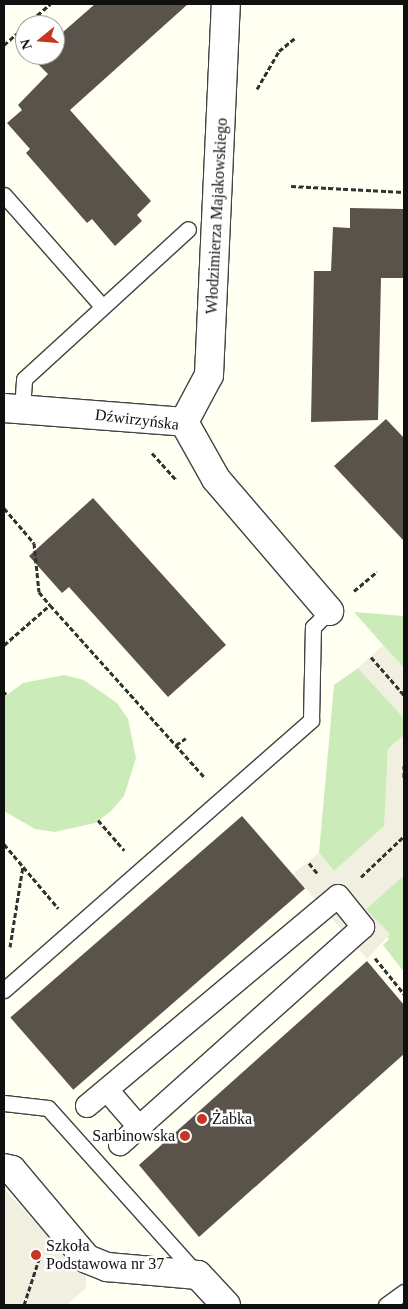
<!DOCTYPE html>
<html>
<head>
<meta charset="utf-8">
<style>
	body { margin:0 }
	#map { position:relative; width:408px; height:1309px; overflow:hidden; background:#fffff2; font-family:Georgia,serif }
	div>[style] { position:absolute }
	.green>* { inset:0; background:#cbecb9 }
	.plaza>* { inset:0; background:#f1efe0 }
	.building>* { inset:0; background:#59534b; transform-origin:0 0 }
	.path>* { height:3px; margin-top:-1.5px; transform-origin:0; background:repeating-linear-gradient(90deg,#323232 0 5px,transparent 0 7.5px) }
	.roads { filter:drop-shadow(1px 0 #434343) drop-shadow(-1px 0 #434343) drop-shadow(0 1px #434343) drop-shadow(0 -1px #434343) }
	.service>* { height:15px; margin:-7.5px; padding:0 7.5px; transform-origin:7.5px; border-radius:7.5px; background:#fff }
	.pedestrian>* { height:22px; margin:-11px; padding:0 11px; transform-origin:11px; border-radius:11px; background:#fff }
	.minor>* { height:28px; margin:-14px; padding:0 14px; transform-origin:14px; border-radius:14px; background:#fff }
	.dots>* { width:14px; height:14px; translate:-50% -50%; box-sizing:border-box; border:2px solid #fff; border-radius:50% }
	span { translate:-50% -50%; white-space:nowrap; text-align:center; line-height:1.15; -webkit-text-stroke:5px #fff; paint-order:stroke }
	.street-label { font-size:16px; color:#101010 }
	.poi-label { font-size:16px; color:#101010 }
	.left { translate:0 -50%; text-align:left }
	.right { translate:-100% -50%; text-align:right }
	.frame { position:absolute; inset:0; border:5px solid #101010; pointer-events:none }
	.north { position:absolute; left:15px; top:15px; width:50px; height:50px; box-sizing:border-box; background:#fff; border:1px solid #9f9f9f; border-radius:50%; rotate:253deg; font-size:14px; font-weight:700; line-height:20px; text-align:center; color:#101010 }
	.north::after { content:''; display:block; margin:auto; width:18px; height:22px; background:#c73620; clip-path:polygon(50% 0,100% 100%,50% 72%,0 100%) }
</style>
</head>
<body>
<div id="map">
	<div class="green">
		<div style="clip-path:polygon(354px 612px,404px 616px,404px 668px,383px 645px)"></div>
		<div style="clip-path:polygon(358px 668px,404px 718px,404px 735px,388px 749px,385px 826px,334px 871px,319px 853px,334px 685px)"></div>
		<div style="clip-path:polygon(64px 675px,84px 680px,117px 703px,128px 719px,136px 758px,124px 796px,111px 811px,95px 823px,55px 832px,35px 829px,4px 811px,4px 697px,23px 683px)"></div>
		<div style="clip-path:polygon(404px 875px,404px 972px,383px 945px,389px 939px,366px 909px)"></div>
	</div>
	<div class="plaza">
		<div style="clip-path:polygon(383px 645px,404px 668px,404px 718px,358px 668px)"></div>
		<div style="clip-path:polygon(404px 735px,404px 875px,366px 909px,390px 934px,367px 959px,293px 874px,319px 853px,334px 871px,384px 826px,388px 749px)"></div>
		<div style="clip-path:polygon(4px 1189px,86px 1275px,86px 1288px,67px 1305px,4px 1305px)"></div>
	</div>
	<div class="building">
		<div style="clip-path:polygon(95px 4px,188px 4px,70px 110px,151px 201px,137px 215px,142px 221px,115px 246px,92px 219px,87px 223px,26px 153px,30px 149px,7px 123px,22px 110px,18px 105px,48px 74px,38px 64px,55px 55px,55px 39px)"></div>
		<div style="clip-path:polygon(350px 208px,404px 209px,404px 278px,381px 278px,378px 420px,311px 422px,314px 271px,331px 271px,333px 227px,350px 228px)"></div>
		<div style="clip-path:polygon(386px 419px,404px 438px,404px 541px,334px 466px)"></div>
		<div style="clip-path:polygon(93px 498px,226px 645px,168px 697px,69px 587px,62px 593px,29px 556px)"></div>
		<div style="left:242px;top:816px;width:96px;height:307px;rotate:49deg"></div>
		<div style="clip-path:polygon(367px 961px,404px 1005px,404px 1054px,199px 1237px,139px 1165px)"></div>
	</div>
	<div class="path">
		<div style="left:26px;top:25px;width:32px;rotate:-41deg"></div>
		<div style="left:4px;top:45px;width:28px;rotate:-42deg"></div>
		<div style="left:257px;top:89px;width:44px;rotate:-59.9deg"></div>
		<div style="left:279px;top:51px;width:21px;rotate:-39deg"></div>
		<div style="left:291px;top:186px;width:113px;rotate:3deg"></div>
		<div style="left:152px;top:453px;width:36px;rotate:48deg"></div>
		<div style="left:4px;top:508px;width:46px;rotate:49.4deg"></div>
		<div style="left:34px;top:543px;width:49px;rotate:84.2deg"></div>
		<div style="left:39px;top:592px;width:17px;rotate:50deg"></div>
		<div style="left:354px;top:591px;width:30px;rotate:-40deg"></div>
		<div style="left:4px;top:645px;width:61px;rotate:-41deg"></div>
		<div style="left:50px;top:605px;width:232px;rotate:48.1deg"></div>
		<div style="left:371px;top:657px;width:50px;rotate:49deg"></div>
		<div style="left:4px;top:692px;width:3px;rotate:45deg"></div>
		<div style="left:176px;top:745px;width:12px;rotate:-35deg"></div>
		<div style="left:404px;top:765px;width:13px;rotate:90deg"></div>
		<div style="left:98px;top:820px;width:40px;rotate:49deg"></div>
		<div style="left:4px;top:844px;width:84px;rotate:49.8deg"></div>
		<div style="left:309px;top:863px;width:13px;rotate:51deg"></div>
		<div style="left:361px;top:877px;width:59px;rotate:-43.6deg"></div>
		<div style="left:10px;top:947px;width:82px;rotate:-80.9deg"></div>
		<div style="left:375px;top:958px;width:46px;rotate:51.1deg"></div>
		<div style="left:24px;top:1305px;width:52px;rotate:-71.9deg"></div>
	</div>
	<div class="roads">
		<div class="service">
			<div style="left:4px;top:195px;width:147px;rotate:48.6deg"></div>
			<div style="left:22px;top:409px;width:30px;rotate:-86deg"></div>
			<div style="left:24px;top:379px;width:222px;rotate:-42.4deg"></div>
			<div style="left:4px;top:990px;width:409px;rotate:-41.3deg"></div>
			<div style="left:311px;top:720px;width:93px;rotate:-88.8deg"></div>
			<div style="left:313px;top:627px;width:23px;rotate:-45deg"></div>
			<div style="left:4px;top:1103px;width:44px;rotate:6.5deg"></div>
			<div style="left:48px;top:1108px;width:224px;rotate:48.1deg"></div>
			<div style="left:386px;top:1305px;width:22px;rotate:-36deg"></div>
		</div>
		<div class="pedestrian">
			<div style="left:107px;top:1090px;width:49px;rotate:49.1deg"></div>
			<div style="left:87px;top:1106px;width:327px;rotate:-39.9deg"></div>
			<div style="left:338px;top:896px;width:40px;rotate:51deg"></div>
			<div style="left:363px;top:927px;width:326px;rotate:138.2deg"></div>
		</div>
		<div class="minor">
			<div style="left:4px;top:408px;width:181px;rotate:4.4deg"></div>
			<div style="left:184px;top:422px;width:65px;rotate:60.7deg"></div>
			<div style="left:216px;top:479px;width:174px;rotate:49.4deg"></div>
			<div style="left:184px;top:422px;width:53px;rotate:-62deg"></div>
			<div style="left:209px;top:375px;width:371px;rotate:-87.4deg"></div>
			<div style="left:4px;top:1168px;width:8px;rotate:14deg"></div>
			<div style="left:12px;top:1170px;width:116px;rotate:49.9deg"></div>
			<div style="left:87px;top:1259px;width:22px;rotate:22deg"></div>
			<div style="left:107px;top:1267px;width:91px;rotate:5deg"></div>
			<div style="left:198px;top:1275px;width:41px;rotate:47deg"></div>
		</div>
	</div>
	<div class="dots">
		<div style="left:202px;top:1119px;background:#c73620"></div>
		<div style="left:185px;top:1136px;background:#c73620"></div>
		<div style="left:36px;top:1255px;background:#c73620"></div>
	</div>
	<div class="street-label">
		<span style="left:217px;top:216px;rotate:-87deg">Włodzimierza Majakowskiego</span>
		<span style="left:137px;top:420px;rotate:7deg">Dźwirzyńska</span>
	</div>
	<div class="poi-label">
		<span class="left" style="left:212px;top:1119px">Żabka</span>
		<span class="right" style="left:175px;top:1136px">Sarbinowska</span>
		<span class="left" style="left:46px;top:1255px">Szkoła<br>Podstawowa nr 37</span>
	</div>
	<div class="frame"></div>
	<div class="north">N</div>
</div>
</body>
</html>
